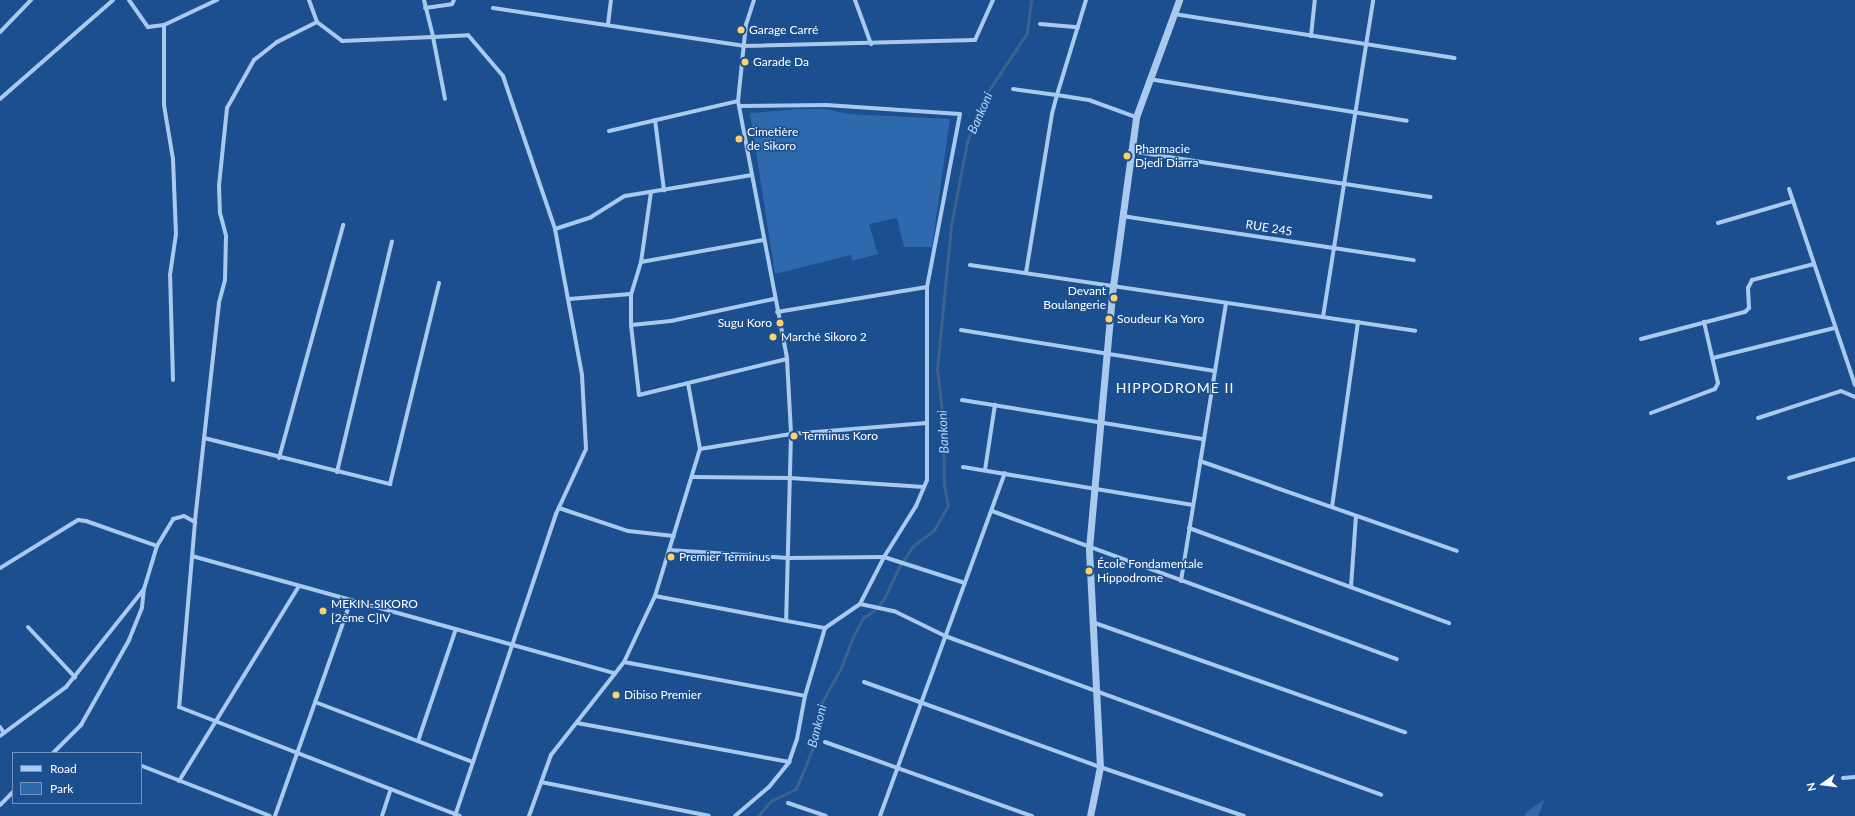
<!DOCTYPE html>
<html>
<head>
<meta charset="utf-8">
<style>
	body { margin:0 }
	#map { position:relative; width:1855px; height:816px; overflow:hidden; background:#1b4f8f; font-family:Lato,sans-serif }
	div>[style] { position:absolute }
	.green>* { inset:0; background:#2e69ad }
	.stream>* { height:2.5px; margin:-1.25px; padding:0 1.25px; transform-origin:1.25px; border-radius:1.25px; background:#3c6290 }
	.minor>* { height:4px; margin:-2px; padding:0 2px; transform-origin:2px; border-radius:2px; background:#a9c9ee }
	.tertiary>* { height:7px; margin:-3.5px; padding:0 3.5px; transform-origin:3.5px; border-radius:3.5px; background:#a9c9ee }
	.dots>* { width:11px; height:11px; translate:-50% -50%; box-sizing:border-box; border:2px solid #1b4f8f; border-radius:50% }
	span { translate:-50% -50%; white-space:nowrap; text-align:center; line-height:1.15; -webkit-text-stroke:3px #1b4f8f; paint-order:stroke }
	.poi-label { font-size:12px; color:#fff }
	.left { translate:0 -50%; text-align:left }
	.right { translate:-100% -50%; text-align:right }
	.street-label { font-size:12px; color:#fff }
	.water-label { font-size:13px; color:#b5d3f5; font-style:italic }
	.quarter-label { font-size:14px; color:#fff; letter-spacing:1px }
	.legend { position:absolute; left:12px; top:752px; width:130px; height:52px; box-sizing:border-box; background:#1b4f8f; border:1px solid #7695bc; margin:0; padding:5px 7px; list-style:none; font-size:12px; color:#fff }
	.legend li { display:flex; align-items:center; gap:8px; height:20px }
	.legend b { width:20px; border:1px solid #7695bc }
	.north { position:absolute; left:1803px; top:764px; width:40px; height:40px; -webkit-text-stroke:3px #1b4f8f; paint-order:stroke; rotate:256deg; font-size:11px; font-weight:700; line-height:16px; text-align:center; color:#fff }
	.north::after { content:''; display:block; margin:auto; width:14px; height:18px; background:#fff; clip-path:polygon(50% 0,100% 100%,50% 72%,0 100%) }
</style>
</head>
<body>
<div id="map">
	<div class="green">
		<div style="clip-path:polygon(800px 109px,825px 109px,850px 114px,950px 119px,932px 247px,904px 247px,897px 218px,869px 224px,878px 254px,852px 261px,851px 255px,775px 274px,750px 113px)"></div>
		<div style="clip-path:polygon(1545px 799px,1538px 816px,1524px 816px,1528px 811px)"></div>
	</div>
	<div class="stream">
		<div style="left:758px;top:816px;width:20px;rotate:-49deg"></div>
		<div style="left:771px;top:801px;width:28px;rotate:-26deg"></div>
		<div style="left:796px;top:789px;width:42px;rotate:-67.7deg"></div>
		<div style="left:812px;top:750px;width:47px;rotate:-78.9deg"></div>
		<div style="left:821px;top:704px;width:41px;rotate:-60.9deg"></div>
		<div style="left:841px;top:668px;width:33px;rotate:-69deg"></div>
		<div style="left:853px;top:637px;width:21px;rotate:-62deg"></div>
		<div style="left:863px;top:618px;width:14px;rotate:-34deg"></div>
		<div style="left:875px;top:610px;width:16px;rotate:-52deg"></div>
		<div style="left:885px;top:597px;width:33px;rotate:-65deg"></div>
		<div style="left:899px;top:567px;width:25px;rotate:-56deg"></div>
		<div style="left:913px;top:546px;width:26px;rotate:-37deg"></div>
		<div style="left:934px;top:530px;width:28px;rotate:-60deg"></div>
		<div style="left:948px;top:506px;width:20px;rotate:-101deg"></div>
		<div style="left:944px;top:486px;width:66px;rotate:-90.9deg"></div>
		<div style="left:943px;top:420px;width:51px;rotate:-96.7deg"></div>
		<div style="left:937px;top:369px;width:144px;rotate:-84.4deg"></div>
		<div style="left:951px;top:226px;width:86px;rotate:-79.2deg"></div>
		<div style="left:967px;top:142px;width:49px;rotate:-68.6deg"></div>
		<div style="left:985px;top:96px;width:76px;rotate:-56.3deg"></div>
		<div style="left:1027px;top:33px;width:33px;rotate:-83deg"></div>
	</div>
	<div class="minor">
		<div style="left:129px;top:0;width:33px;rotate:55deg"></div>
		<div style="left:148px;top:27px;width:16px;rotate:-7deg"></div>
		<div style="left:309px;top:0;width:23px;rotate:70deg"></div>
		<div style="left:317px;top:22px;width:31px;rotate:37deg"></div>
		<div style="left:342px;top:41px;width:91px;rotate:-2.5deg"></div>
		<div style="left:433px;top:37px;width:63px;rotate:79deg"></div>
		<div style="left:424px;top:0;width:38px;rotate:76deg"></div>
		<div style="left:433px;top:37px;width:35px;rotate:-3deg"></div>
		<div style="left:468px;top:35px;width:54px;rotate:49.5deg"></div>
		<div style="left:503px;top:76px;width:162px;rotate:71.2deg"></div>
		<div style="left:555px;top:229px;width:148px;rotate:79.5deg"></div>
		<div style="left:582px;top:375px;width:74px;rotate:86.9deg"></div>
		<div style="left:586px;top:449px;width:72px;rotate:114.8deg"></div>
		<div style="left:556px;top:514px;width:318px;rotate:108.5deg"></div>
		<div style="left:754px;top:0;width:25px;rotate:108deg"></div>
		<div style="left:746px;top:24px;width:77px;rotate:95.9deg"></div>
		<div style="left:738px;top:101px;width:263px;rotate:79.2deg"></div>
		<div style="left:787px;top:359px;width:75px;rotate:86.9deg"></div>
		<div style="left:791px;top:434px;width:186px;rotate:91.5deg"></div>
		<div style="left:855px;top:0;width:47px;rotate:70deg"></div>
		<div style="left:1086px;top:0;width:99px;rotate:107deg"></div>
		<div style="left:1057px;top:95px;width:32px;rotate:9deg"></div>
		<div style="left:1089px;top:100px;width:50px;rotate:19.9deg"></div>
		<div style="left:425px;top:8px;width:27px;rotate:-8deg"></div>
		<div style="left:452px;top:4px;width:4px;rotate:-63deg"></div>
		<div style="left:493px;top:8px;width:253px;rotate:8.6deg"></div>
		<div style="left:743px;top:46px;width:232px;rotate:-1.5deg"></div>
		<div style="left:975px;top:40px;width:44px;rotate:-65.8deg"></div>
		<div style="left:1174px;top:14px;width:284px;rotate:8.9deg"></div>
		<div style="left:317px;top:22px;width:45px;rotate:153.4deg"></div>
		<div style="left:277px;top:42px;width:29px;rotate:142deg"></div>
		<div style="left:254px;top:60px;width:55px;rotate:119.4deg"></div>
		<div style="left:227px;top:108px;width:78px;rotate:95.9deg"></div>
		<div style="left:219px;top:186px;width:27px;rotate:88deg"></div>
		<div style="left:220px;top:213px;width:24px;rotate:75deg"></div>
		<div style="left:226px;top:236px;width:44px;rotate:91.3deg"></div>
		<div style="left:225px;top:280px;width:24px;rotate:105deg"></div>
		<div style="left:219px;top:303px;width:220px;rotate:96.3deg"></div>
		<div style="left:195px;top:522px;width:186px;rotate:94.9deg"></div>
		<div style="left:179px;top:707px;width:301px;rotate:21.2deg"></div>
		<div style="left:608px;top:24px;width:24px;rotate:-83deg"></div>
		<div style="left:1040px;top:24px;width:38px;rotate:5deg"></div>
		<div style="left:0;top:32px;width:45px;rotate:-45.9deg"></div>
		<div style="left:1311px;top:36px;width:36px;rotate:-84deg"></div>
		<div style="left:1149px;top:79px;width:261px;rotate:9.2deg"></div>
		<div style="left:1013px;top:89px;width:44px;rotate:7.8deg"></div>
		<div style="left:1057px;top:95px;width:20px;rotate:105deg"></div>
		<div style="left:1052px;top:114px;width:161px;rotate:99.3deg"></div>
		<div style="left:0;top:99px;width:150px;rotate:-41.2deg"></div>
		<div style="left:655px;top:120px;width:71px;rotate:82.7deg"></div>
		<div style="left:609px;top:131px;width:132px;rotate:-13.1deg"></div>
		<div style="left:1130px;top:151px;width:304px;rotate:8.7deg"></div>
		<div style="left:1789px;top:189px;width:207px;rotate:71.4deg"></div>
		<div style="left:651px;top:192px;width:71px;rotate:98.1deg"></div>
		<div style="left:641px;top:262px;width:34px;rotate:107deg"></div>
		<div style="left:631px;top:294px;width:31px;rotate:90deg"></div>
		<div style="left:631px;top:325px;width:70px;rotate:83.5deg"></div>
		<div style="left:639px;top:395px;width:152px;rotate:-13.7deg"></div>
		<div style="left:1122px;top:216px;width:295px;rotate:8.6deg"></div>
		<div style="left:1718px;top:223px;width:78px;rotate:-16.3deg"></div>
		<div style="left:555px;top:229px;width:38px;rotate:-18deg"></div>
		<div style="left:591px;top:217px;width:40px;rotate:-32deg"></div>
		<div style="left:625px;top:196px;width:129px;rotate:-9.4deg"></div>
		<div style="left:641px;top:262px;width:124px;rotate:-10.2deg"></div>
		<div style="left:970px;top:265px;width:450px;rotate:8.4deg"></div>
		<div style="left:569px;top:299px;width:62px;rotate:-4.6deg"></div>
		<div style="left:777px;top:312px;width:152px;rotate:-9.5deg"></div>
		<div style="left:1323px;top:317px;width:321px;rotate:-81deg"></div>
		<div style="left:631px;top:325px;width:40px;rotate:-5.7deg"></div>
		<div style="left:671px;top:321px;width:105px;rotate:-12.1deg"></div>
		<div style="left:961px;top:330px;width:257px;rotate:9.2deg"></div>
		<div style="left:1641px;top:339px;width:107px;rotate:-14.6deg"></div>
		<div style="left:1745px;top:312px;width:6px;rotate:-45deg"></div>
		<div style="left:1749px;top:308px;width:20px;rotate:-93deg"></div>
		<div style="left:1748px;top:288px;width:9px;rotate:-63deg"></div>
		<div style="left:1752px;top:280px;width:64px;rotate:-14.5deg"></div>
		<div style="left:1713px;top:358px;width:125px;rotate:-13.9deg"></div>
		<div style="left:173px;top:380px;width:105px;rotate:-91.6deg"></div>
		<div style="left:170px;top:275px;width:41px;rotate:-81.7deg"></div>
		<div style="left:176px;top:234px;width:75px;rotate:-92.3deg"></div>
		<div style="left:173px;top:159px;width:55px;rotate:-99.5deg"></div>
		<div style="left:164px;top:105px;width:80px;rotate:-90deg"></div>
		<div style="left:164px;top:25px;width:59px;rotate:-25.3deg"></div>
		<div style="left:962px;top:400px;width:245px;rotate:9.2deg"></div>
		<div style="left:1651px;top:413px;width:68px;rotate:-20.6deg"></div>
		<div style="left:1715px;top:389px;width:7px;rotate:-63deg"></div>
		<div style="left:1718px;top:383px;width:63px;rotate:-102.9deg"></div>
		<div style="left:1758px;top:418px;width:87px;rotate:-18deg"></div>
		<div style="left:1841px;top:391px;width:15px;rotate:23deg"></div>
		<div style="left:204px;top:438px;width:192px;rotate:13.9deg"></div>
		<div style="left:390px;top:484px;width:207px;rotate:-76.3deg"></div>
		<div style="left:700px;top:449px;width:92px;rotate:-9.4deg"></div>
		<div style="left:791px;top:434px;width:136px;rotate:-4.6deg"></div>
		<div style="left:279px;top:458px;width:242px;rotate:-74.6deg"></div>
		<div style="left:1200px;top:461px;width:272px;rotate:19.3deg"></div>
		<div style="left:963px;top:467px;width:233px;rotate:9.4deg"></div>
		<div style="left:985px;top:470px;width:66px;rotate:-81.3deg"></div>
		<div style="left:337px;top:472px;width:237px;rotate:-76.6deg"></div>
		<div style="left:692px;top:477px;width:98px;rotate:0.6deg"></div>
		<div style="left:790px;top:478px;width:134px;rotate:3.8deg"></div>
		<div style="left:1789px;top:478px;width:69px;rotate:-16.1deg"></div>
		<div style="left:1332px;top:507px;width:187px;rotate:-82deg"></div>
		<div style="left:559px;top:508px;width:73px;rotate:18.4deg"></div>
		<div style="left:628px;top:531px;width:46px;rotate:6.2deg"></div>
		<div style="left:992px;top:511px;width:431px;rotate:20.1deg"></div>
		<div style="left:1189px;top:528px;width:277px;rotate:20.1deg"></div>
		<div style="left:669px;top:550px;width:120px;rotate:3.8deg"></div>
		<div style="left:789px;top:558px;width:95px;rotate:-0.6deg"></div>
		<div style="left:884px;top:557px;width:85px;rotate:17.8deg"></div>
		<div style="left:192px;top:556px;width:439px;rotate:15.5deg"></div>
		<div style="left:0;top:568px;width:92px;rotate:-31.6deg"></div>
		<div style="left:78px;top:520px;width:8px;rotate:7deg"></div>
		<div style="left:86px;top:521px;width:75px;rotate:19.4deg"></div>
		<div style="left:1181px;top:581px;width:282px;rotate:-80.8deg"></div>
		<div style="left:1351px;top:587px;width:71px;rotate:-86deg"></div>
		<div style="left:655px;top:596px;width:173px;rotate:10.7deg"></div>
		<div style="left:860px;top:604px;width:35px;rotate:12deg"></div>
		<div style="left:894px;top:611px;width:57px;rotate:26.1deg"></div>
		<div style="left:945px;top:636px;width:464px;rotate:20deg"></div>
		<div style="left:1092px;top:622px;width:332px;rotate:19.4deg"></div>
		<div style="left:28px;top:627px;width:69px;rotate:46.8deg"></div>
		<div style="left:624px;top:662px;width:184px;rotate:10.6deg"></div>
		<div style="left:864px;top:682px;width:251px;rotate:19.8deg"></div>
		<div style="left:1100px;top:767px;width:152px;rotate:18.8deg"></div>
		<div style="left:315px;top:702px;width:169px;rotate:20.8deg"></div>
		<div style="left:577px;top:723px;width:216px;rotate:10.4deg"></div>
		<div style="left:0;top:727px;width:7px;rotate:56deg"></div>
		<div style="left:0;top:736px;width:82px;rotate:-36.6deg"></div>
		<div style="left:66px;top:687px;width:125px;rotate:-51.5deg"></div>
		<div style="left:418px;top:741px;width:118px;rotate:-71.3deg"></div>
		<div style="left:825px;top:742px;width:220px;rotate:19.7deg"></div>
		<div style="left:53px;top:753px;width:40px;rotate:-45deg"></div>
		<div style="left:81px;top:725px;width:98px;rotate:-60.5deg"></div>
		<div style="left:129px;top:640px;width:35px;rotate:-68deg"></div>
		<div style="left:142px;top:607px;width:18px;rotate:-84deg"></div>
		<div style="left:144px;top:589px;width:45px;rotate:-73.2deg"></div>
		<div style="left:157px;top:546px;width:31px;rotate:-59deg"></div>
		<div style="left:173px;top:519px;width:11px;rotate:-15deg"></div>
		<div style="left:184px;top:516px;width:13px;rotate:29deg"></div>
		<div style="left:142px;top:766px;width:137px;rotate:21.3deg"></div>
		<div style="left:1843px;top:778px;width:12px;rotate:-5deg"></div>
		<div style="left:179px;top:781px;width:229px;rotate:-58.4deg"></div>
		<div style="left:541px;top:782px;width:171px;rotate:11.4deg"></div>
		<div style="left:788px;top:803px;width:40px;rotate:18.9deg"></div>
		<div style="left:0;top:805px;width:18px;rotate:-45deg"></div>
		<div style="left:275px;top:816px;width:229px;rotate:-70.6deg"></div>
		<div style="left:382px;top:816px;width:28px;rotate:-72deg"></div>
		<div style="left:529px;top:816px;width:65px;rotate:-70.2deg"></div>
		<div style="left:551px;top:755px;width:118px;rotate:-51.9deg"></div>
		<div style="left:624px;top:662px;width:73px;rotate:-64.8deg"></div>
		<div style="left:655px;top:596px;width:154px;rotate:-73deg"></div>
		<div style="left:700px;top:449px;width:67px;rotate:-100.3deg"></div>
		<div style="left:735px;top:816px;width:45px;rotate:-40.5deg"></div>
		<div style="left:769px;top:787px;width:32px;rotate:-51deg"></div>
		<div style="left:789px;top:762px;width:24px;rotate:-71deg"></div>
		<div style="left:797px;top:739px;width:44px;rotate:-79.5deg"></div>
		<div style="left:805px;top:696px;width:71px;rotate:-73.6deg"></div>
		<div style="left:825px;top:628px;width:42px;rotate:-34.4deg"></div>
		<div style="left:860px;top:604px;width:53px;rotate:-62.9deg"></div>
		<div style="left:884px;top:557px;width:60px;rotate:-57.9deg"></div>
		<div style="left:916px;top:506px;width:28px;rotate:-67deg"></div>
		<div style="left:927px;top:480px;width:193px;rotate:-90deg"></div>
		<div style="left:927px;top:287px;width:176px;rotate:-79.2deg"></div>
		<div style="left:960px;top:114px;width:134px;rotate:-176.2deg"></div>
		<div style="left:826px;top:105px;width:87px;rotate:179.3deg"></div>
		<div style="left:880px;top:816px;width:365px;rotate:-70deg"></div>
	</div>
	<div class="tertiary">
		<div style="left:1090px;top:816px;width:50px;rotate:-78.5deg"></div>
		<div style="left:1100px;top:767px;width:219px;rotate:-92.9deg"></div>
		<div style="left:1089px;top:548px;width:263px;rotate:-84.8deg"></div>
		<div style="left:1113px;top:286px;width:171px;rotate:-82.2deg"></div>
		<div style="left:1136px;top:117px;width:125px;rotate:-69.8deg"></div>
	</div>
	<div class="dots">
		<div style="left:741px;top:30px;background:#ffd166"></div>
		<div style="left:745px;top:62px;background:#ffd166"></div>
		<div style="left:739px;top:139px;background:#ffd166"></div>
		<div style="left:1127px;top:156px;background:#ffd166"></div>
		<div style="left:1114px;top:298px;background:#ffd166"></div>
		<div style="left:1109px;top:319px;background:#ffd166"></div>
		<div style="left:780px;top:323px;background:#ffd166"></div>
		<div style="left:773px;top:337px;background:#ffd166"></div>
		<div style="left:794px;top:436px;background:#ffd166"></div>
		<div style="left:671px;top:557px;background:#ffd166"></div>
		<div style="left:1089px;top:571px;background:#ffd166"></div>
		<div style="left:323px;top:611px;background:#ffd166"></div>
		<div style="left:616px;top:695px;background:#ffd166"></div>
	</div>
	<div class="poi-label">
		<span class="left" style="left:749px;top:30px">Garage Carré</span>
		<span class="left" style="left:753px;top:62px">Garade Da</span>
		<span class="left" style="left:747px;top:139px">Cimetière<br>de Sikoro</span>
		<span class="left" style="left:1135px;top:156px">Pharmacie<br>Djedi Diarra</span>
		<span class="right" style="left:1106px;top:298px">Devant<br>Boulangerie</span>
		<span class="left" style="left:1117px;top:319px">Soudeur Ka Yoro</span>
		<span class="right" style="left:772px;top:323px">Sugu Koro</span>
		<span class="left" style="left:781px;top:337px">Marché Sikoro 2</span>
		<span class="left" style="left:802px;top:436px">Terminus Koro</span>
		<span class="left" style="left:679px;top:557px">Premier Terminus</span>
		<span class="left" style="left:1097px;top:571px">École Fondamentale<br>Hippodrome</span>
		<span class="left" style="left:331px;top:611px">MEKIN-SIKORO<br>[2ème C]IV</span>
		<span class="left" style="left:624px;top:695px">Dibiso Premier</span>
	</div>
	<div class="street-label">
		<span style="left:1269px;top:228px;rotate:9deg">RUE 245</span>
	</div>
	<div class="water-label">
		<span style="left:980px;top:113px;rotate:-66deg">Bankoni</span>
		<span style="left:943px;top:432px;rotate:-93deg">Bankoni</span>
		<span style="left:817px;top:726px;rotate:-76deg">Bankoni</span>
	</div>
	<div class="quarter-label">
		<span style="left:1175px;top:388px">HIPPODROME II</span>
	</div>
	<ul class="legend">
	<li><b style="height:5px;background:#a9c9ee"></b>Road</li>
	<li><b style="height:11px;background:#2e69ad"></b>Park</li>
	</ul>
	<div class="north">N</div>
</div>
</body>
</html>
